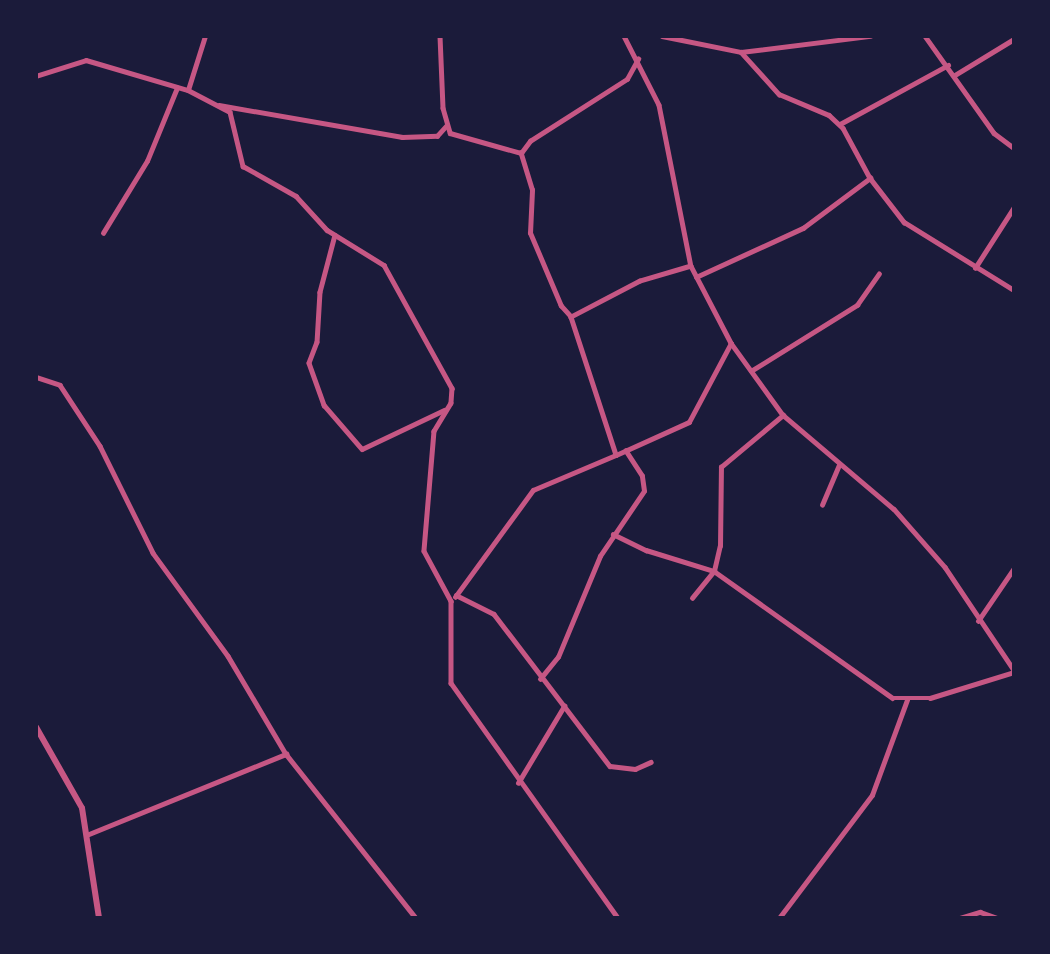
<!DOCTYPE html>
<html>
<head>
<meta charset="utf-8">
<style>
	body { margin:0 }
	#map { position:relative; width:1050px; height:954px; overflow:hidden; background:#1b1b3a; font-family:"DM Sans",sans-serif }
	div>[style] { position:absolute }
	.minor>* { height:4.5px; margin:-2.25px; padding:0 2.25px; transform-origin:2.25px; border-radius:2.25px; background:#c65784 }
	.tertiary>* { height:6px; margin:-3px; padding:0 3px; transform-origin:3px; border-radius:3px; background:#c65784 }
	span { translate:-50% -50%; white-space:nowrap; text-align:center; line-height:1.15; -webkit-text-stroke:4.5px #1b1b3a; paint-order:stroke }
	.frame { position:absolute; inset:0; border:38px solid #1b1b3a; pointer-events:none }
</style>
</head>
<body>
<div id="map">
	<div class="minor">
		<div style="left:440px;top:36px;width:72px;rotate:87.6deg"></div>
		<div style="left:443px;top:108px;width:26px;rotate:74deg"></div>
		<div style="left:450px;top:133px;width:74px;rotate:15.7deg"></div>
		<div style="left:624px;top:36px;width:77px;rotate:63.1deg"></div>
		<div style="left:659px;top:105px;width:164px;rotate:78.8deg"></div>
		<div style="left:691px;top:266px;width:87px;rotate:62.5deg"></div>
		<div style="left:731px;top:343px;width:89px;rotate:54.2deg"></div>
		<div style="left:783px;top:415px;width:145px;rotate:40.3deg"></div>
		<div style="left:894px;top:509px;width:77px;rotate:48.7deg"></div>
		<div style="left:945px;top:567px;width:124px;rotate:56.2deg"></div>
		<div style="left:662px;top:36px;width:81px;rotate:11.4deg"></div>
		<div style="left:741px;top:52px;width:57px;rotate:47.9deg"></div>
		<div style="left:779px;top:94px;width:54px;rotate:22.8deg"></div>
		<div style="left:829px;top:115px;width:19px;rotate:43deg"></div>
		<div style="left:843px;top:128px;width:57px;rotate:61.6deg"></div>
		<div style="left:870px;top:178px;width:56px;rotate:52.3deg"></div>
		<div style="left:904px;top:222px;width:129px;rotate:31.7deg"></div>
		<div style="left:925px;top:36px;width:119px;rotate:54.6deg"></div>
		<div style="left:994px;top:133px;width:25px;rotate:37deg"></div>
		<div style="left:741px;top:52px;width:130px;rotate:-7.1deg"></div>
		<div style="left:955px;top:75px;width:69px;rotate:-31.4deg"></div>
		<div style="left:36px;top:76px;width:52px;rotate:-17.7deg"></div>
		<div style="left:86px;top:60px;width:106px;rotate:16.4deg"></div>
		<div style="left:188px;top:90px;width:47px;rotate:27.6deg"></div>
		<div style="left:230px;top:112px;width:56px;rotate:76.5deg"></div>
		<div style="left:243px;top:166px;width:61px;rotate:29.5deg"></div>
		<div style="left:296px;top:196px;width:46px;rotate:47.6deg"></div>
		<div style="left:327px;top:230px;width:67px;rotate:31.6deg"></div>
		<div style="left:384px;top:265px;width:141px;rotate:61.1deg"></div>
		<div style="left:452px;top:388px;width:15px;rotate:94deg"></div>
		<div style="left:451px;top:403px;width:33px;rotate:121deg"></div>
		<div style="left:434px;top:431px;width:120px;rotate:94.8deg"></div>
		<div style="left:424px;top:551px;width:57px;rotate:61.6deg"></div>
		<div style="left:451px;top:601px;width:82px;rotate:90deg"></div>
		<div style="left:451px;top:683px;width:288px;rotate:54.6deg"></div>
		<div style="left:188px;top:90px;width:57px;rotate:-72.5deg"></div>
		<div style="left:219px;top:105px;width:186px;rotate:9.9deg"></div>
		<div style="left:402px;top:137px;width:35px;rotate:-2deg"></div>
		<div style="left:437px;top:136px;width:13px;rotate:-48deg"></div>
		<div style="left:840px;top:124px;width:123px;rotate:-28.6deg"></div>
		<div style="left:103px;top:233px;width:84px;rotate:-58.6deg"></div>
		<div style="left:147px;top:161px;width:79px;rotate:-67.7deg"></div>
		<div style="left:335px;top:235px;width:59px;rotate:104.7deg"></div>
		<div style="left:320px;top:292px;width:50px;rotate:93.4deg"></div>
		<div style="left:317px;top:342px;width:22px;rotate:111deg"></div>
		<div style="left:309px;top:363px;width:45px;rotate:70.3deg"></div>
		<div style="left:324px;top:405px;width:58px;rotate:49.2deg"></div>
		<div style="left:362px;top:449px;width:91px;rotate:-25.4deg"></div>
		<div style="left:691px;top:266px;width:53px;rotate:163.6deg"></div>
		<div style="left:640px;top:281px;width:78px;rotate:152.4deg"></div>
		<div style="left:571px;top:317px;width:145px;rotate:71.9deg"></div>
		<div style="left:616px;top:455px;width:80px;rotate:-24.3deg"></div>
		<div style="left:689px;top:422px;width:89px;rotate:-62deg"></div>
		<div style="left:975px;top:268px;width:72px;rotate:-57.4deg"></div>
		<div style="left:696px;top:277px;width:118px;rotate:-24.6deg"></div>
		<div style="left:803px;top:228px;width:84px;rotate:-36.7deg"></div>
		<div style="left:571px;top:317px;width:15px;rotate:-132deg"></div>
		<div style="left:561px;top:306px;width:79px;rotate:-113deg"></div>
		<div style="left:530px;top:233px;width:43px;rotate:-87.3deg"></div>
		<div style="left:532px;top:190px;width:39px;rotate:-107deg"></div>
		<div style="left:521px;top:153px;width:15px;rotate:-53deg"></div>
		<div style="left:530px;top:141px;width:115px;rotate:-32.6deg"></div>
		<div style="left:627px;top:79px;width:23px;rotate:-61deg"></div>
		<div style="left:751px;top:371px;width:125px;rotate:-31.9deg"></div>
		<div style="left:857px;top:305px;width:38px;rotate:-55deg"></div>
		<div style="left:36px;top:377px;width:25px;rotate:18deg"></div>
		<div style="left:60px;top:385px;width:73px;rotate:56.7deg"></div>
		<div style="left:100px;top:446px;width:119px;rotate:63.6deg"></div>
		<div style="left:153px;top:553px;width:127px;rotate:53.9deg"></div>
		<div style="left:228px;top:656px;width:114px;rotate:59.4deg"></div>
		<div style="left:286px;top:754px;width:209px;rotate:51.6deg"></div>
		<div style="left:822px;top:505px;width:43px;rotate:-67deg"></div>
		<div style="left:613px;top:534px;width:37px;rotate:26deg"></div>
		<div style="left:646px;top:550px;width:71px;rotate:17.2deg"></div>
		<div style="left:714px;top:571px;width:219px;rotate:35.4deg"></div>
		<div style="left:893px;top:698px;width:37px"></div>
		<div style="left:930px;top:698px;width:88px;rotate:-17.2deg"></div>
		<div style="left:456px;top:595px;width:42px;rotate:26.6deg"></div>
		<div style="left:494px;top:614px;width:191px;rotate:52.7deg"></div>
		<div style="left:610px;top:766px;width:25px;rotate:7deg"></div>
		<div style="left:635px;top:769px;width:17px;rotate:-24deg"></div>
		<div style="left:455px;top:597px;width:132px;rotate:-53.9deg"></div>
		<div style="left:533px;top:490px;width:90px;rotate:-22.9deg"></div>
		<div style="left:692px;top:598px;width:35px;rotate:-51deg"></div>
		<div style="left:714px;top:571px;width:26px;rotate:-77deg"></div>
		<div style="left:720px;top:546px;width:79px;rotate:-89.3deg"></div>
		<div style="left:721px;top:467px;width:81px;rotate:-40deg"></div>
		<div style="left:978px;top:621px;width:64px;rotate:-55.8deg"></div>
		<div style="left:540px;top:679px;width:28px;rotate:-51deg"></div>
		<div style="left:558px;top:657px;width:109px;rotate:-67.4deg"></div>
		<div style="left:600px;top:556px;width:78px;rotate:-55.9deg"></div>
		<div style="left:644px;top:491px;width:15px;rotate:-98deg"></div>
		<div style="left:642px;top:476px;width:30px;rotate:-123deg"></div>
		<div style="left:518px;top:783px;width:90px;rotate:-59.1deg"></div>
		<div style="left:89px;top:834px;width:213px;rotate:-22.1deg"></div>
		<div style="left:779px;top:918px;width:154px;rotate:-52.9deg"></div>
		<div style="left:872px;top:795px;width:101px;rotate:-69.8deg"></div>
		<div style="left:960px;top:918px;width:21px;rotate:-17deg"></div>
		<div style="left:980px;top:912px;width:18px;rotate:19deg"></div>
	</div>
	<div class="tertiary">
		<div style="left:36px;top:727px;width:93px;rotate:60.4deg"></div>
		<div style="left:82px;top:808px;width:111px;rotate:81.2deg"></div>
	</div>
	<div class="frame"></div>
</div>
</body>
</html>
